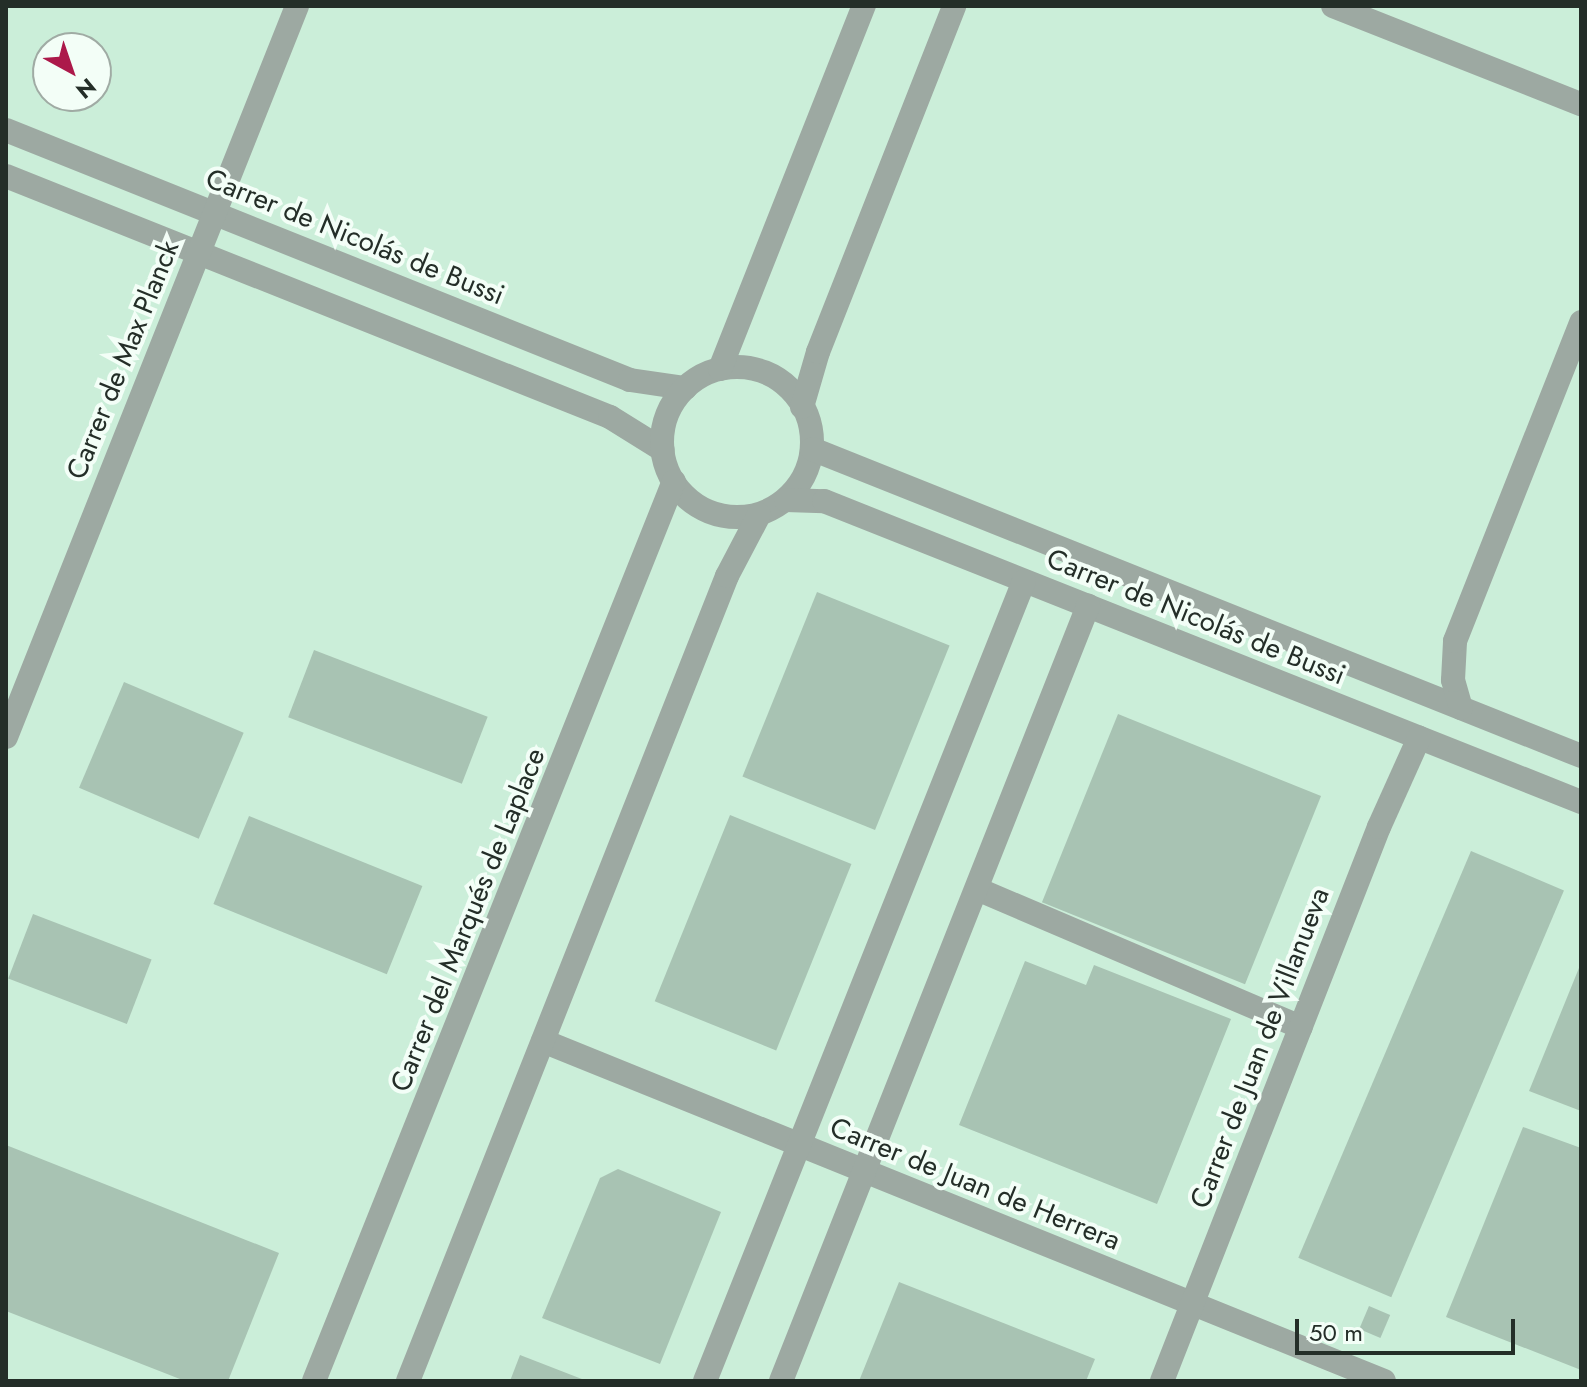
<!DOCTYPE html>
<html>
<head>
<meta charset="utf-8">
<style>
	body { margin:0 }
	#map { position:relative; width:1587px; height:1387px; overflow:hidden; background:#daf5e5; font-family:Jost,sans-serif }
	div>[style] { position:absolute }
	.built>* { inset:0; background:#cbeed9 }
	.building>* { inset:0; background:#a8c3b3; transform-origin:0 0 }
	.minor>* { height:24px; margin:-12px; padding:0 12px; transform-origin:12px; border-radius:12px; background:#9da9a2 }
	.minor>.ring { margin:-12px; padding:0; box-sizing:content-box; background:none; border:24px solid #9da9a2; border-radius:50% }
	span { translate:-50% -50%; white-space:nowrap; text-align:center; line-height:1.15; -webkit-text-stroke:8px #f3fef7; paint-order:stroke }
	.street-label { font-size:28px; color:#242e28 }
	.frame { position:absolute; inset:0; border:8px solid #242e28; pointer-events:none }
	.north { position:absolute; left:32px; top:32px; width:80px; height:80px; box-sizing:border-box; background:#f3fef7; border:2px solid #a0aba4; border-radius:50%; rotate:140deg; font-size:22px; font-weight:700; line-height:32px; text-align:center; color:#242e28 }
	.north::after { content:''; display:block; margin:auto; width:28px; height:36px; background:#ac194a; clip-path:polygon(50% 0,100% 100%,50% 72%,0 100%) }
	.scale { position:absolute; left:1295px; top:1319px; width:220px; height:36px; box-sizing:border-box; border:4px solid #242e28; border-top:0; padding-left:10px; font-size:24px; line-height:28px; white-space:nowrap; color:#242e28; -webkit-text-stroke:6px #f3fef7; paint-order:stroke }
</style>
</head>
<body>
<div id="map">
	<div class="built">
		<div style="clip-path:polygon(evenodd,6px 6px,1581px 6px,1581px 1381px,6px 1381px,6px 6px,48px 48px,96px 48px,96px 96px,48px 96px,48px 48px)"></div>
	</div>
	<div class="building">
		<div style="left:817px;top:592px;width:143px;height:199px;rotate:22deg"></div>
		<div style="left:314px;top:650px;width:186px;height:72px;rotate:21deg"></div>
		<div style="left:124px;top:682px;width:130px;height:115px;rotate:23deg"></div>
		<div style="left:1118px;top:714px;width:219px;height:203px;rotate:22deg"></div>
		<div style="left:730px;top:815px;width:131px;height:201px;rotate:22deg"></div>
		<div style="left:249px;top:816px;width:187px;height:95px;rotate:22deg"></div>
		<div style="left:1471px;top:851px;width:101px;height:442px;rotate:23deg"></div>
		<div style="left:33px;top:914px;width:127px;height:69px;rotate:21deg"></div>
		<div style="clip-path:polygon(1025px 961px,1086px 985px,1094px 965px,1231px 1019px,1157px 1204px,959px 1125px)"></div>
		<div style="clip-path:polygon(1581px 963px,1581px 1111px,1529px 1091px)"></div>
		<div style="clip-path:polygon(1523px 1127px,1581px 1148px,1581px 1370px,1446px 1317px)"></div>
		<div style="clip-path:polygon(6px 1145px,279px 1253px,228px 1381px,185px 1381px,6px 1311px)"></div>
		<div style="clip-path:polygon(618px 1169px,721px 1212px,660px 1364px,542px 1318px,600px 1178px)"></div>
		<div style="clip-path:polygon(899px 1282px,1095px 1359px,1086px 1381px,859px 1381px)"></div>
		<div style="left:1369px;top:1306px;width:23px;height:25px;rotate:23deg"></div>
		<div style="clip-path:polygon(520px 1355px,587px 1381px,510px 1381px)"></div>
	</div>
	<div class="minor">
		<div style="left:1333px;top:6px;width:267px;rotate:21.6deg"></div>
		<div style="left:6px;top:130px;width:672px;rotate:21.83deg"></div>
		<div style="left:630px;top:380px;width:56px;rotate:8.3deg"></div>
		<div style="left:6px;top:176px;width:650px;rotate:21.75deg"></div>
		<div style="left:610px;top:417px;width:62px;rotate:31.9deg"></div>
		<div class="ring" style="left:662px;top:367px;width:126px;height:126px"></div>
		<div style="left:720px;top:369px;width:391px;rotate:-68.4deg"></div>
		<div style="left:802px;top:407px;width:57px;rotate:-73.8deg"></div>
		<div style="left:818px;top:352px;width:372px;rotate:-68.5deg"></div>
		<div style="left:812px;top:449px;width:828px;rotate:21.76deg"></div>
		<div style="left:786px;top:500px;width:38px;rotate:2deg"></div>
		<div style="left:824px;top:501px;width:815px;rotate:21.68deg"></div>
		<div style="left:1461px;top:708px;width:29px;rotate:-106deg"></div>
		<div style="left:1453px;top:680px;width:39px;rotate:-87deg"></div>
		<div style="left:1455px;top:641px;width:343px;rotate:-68.4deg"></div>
		<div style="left:6px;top:737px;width:787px;rotate:-68.29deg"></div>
		<div style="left:977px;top:889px;width:352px;rotate:23.1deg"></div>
		<div style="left:543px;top:1041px;width:907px;rotate:22.01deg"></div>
		<div style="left:314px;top:1381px;width:969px;rotate:-68.2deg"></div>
		<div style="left:408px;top:1381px;width:866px;rotate:-68.38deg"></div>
		<div style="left:727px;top:576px;width:69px;rotate:-62.3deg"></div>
		<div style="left:705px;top:1381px;width:861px;rotate:-68.26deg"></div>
		<div style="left:781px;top:1381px;width:834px;rotate:-68.39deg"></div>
		<div style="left:1162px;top:1381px;width:595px;rotate:-68.61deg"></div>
		<div style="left:1379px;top:827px;width:98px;rotate:-65.8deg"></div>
	</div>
	<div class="street-label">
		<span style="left:355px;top:237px;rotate:22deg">Carrer de Nicolás de Bussi</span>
		<span style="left:123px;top:360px;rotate:-68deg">Carrer de Max Planck</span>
		<span style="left:1196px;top:617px;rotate:22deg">Carrer de Nicolás de Bussi</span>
		<span style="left:468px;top:920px;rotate:-68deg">Carrer del Marqués de Laplace</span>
		<span style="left:1260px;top:1048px;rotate:-69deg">Carrer de Juan de Villanueva</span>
		<span style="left:975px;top:1184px;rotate:22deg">Carrer de Juan de Herrera</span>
	</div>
	<div class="frame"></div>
	<div class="north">N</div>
	<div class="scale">50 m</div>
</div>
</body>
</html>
